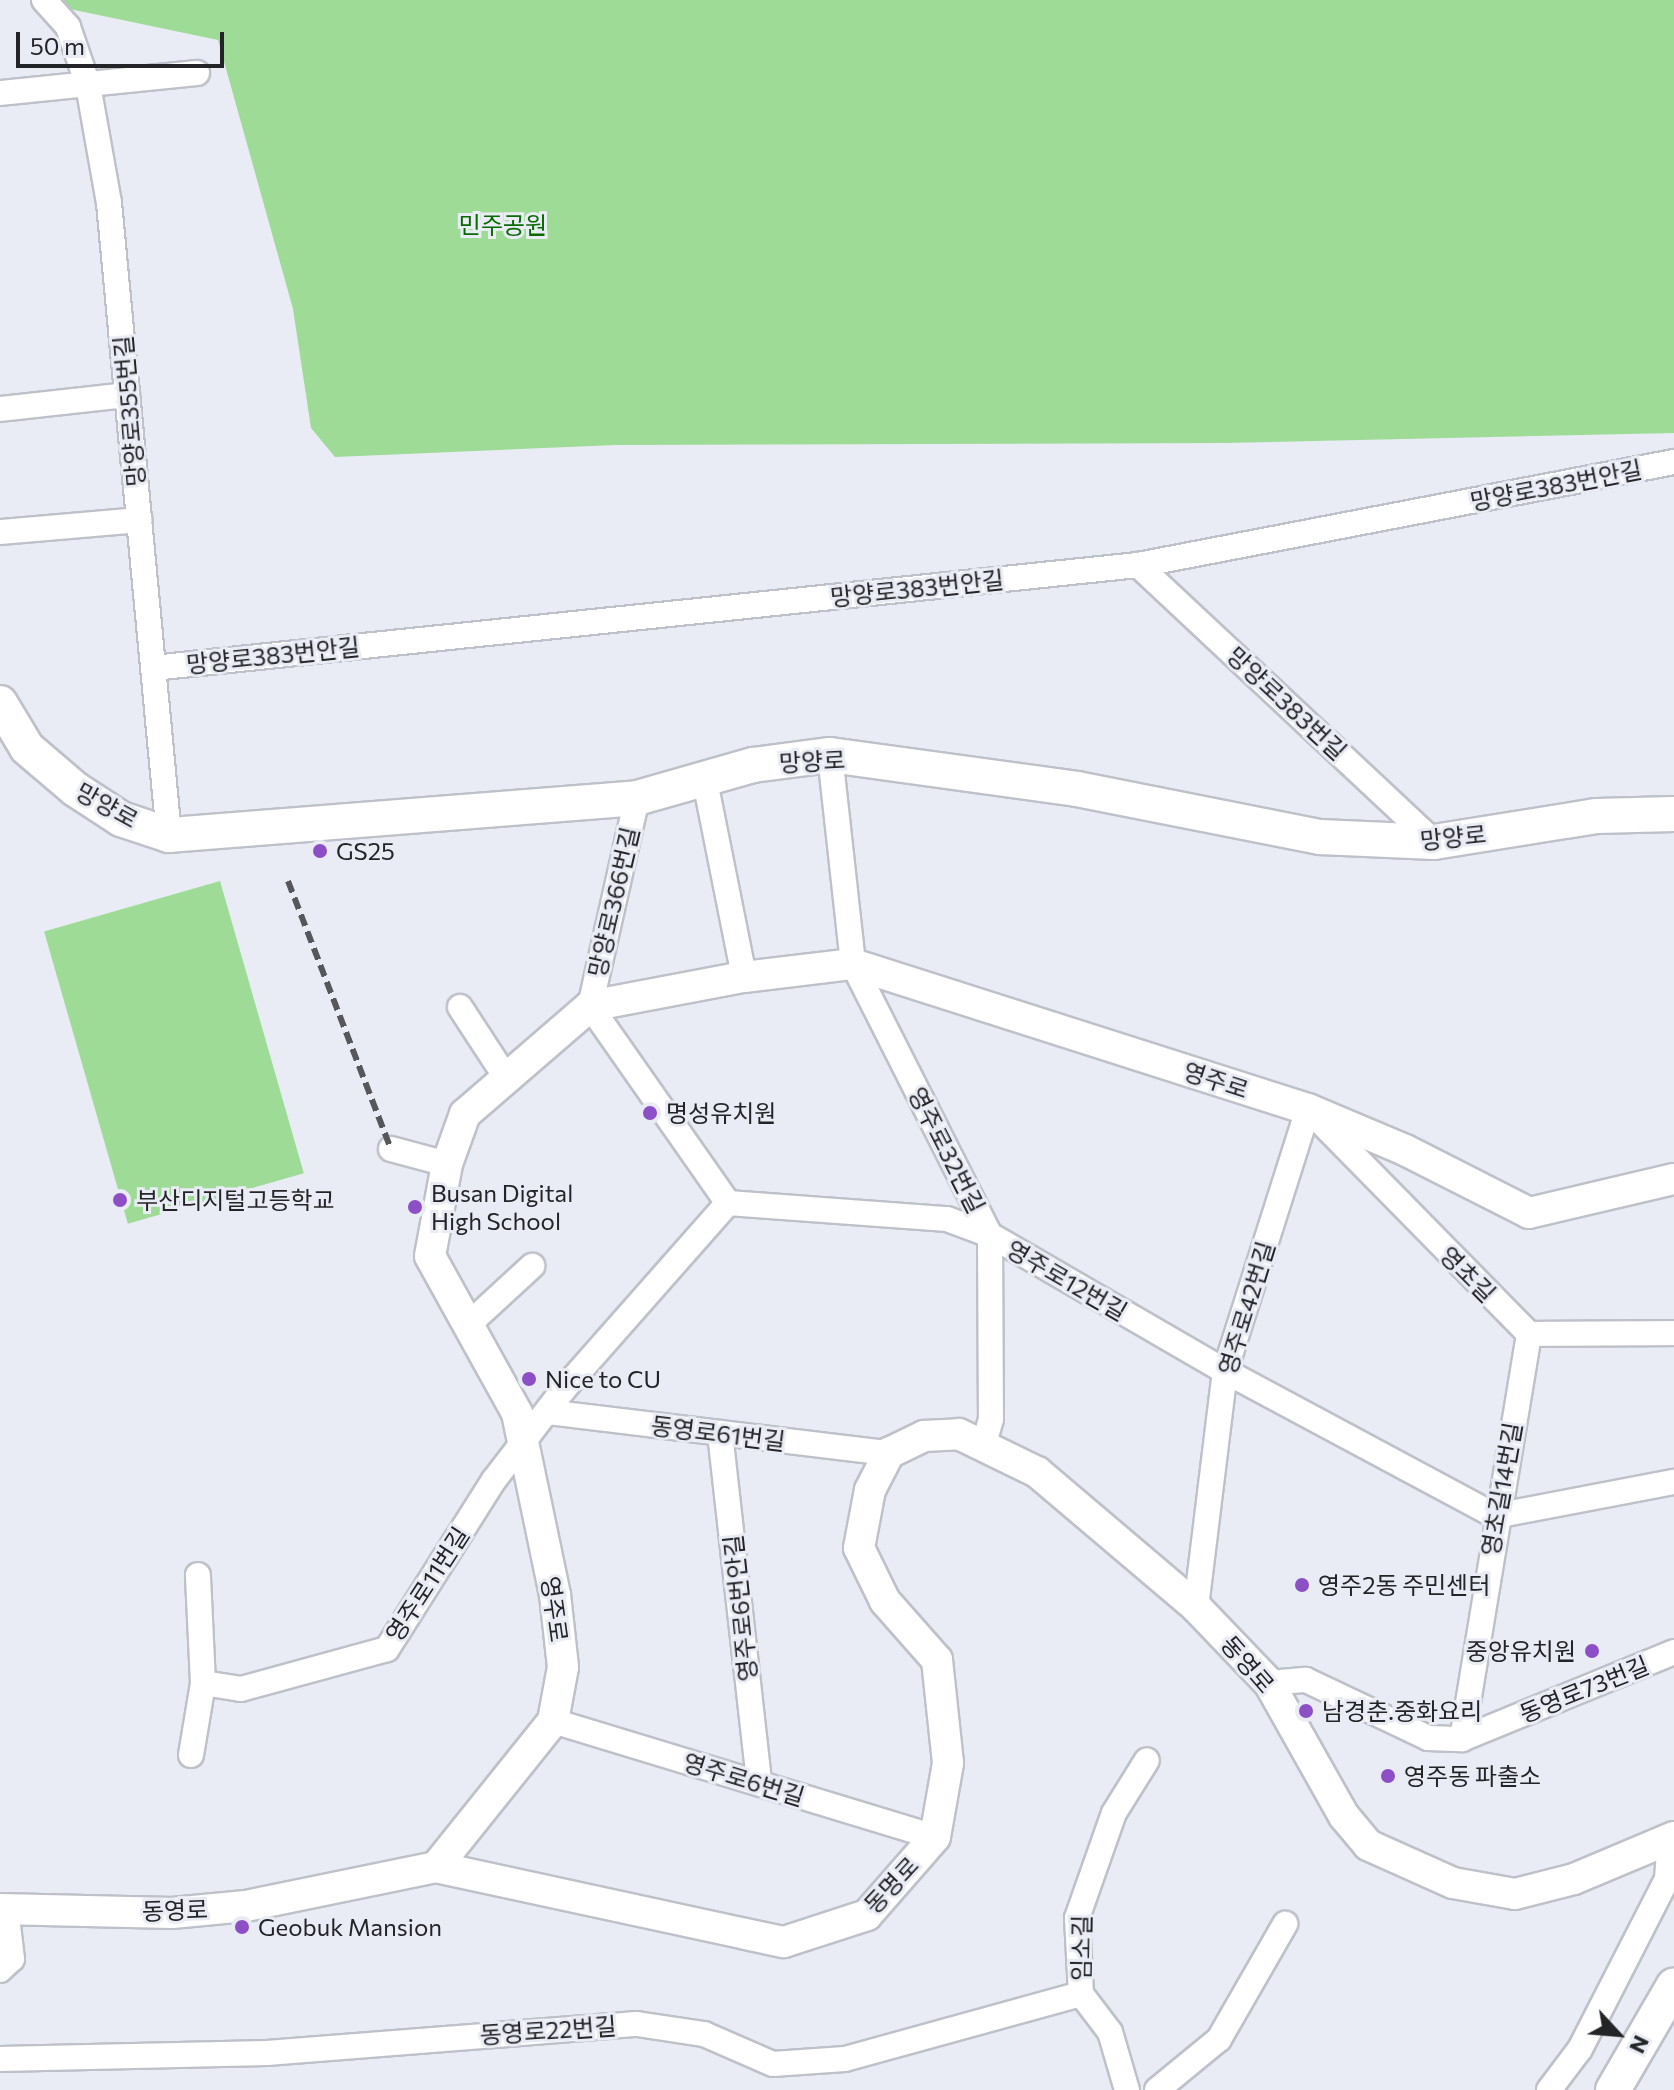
<!DOCTYPE html>
<html>
<head>
<meta charset="utf-8">
<style>
	body { margin:0 }
	#map { position:relative; width:1674px; height:2090px; overflow:hidden; background:#e9ecf4; font-family:Commissioner,"Noto Sans KR",sans-serif }
	div>[style] { position:absolute }
	.green>* { inset:0; background:#9edb97; transform-origin:0 0 }
	.roads { filter:drop-shadow(2px 0 #bec1c9) drop-shadow(-2px 0 #bec1c9) drop-shadow(0 2px #bec1c9) drop-shadow(0 -2px #bec1c9) }
	.minor>* { height:24px; margin:-12px; padding:0 12px; transform-origin:12px; border-radius:12px; background:#fff }
	.tertiary>* { height:30px; margin:-15px; padding:0 15px; transform-origin:15px; border-radius:15px; background:#fff }
	.secondary>* { height:34px; margin:-17px; padding:0 17px; transform-origin:17px; border-radius:17px; background:#fff }
	.rail>* { height:6px; margin-top:-3px; transform-origin:0; background:repeating-linear-gradient(90deg,#56575b 0 12px,transparent 0 18px) }
	.dots>* { width:22px; height:22px; translate:-50% -50%; box-sizing:border-box; border:4px solid #e9ecf4; border-radius:50% }
	span { translate:-50% -50%; white-space:nowrap; text-align:center; line-height:1.15; -webkit-text-stroke:6px #e9ecf4; paint-order:stroke }
	.park-label { font-size:24px; color:#086a02 }
	.street-label { font-size:24px; color:#232427 }
	.poi-label { font-size:24px; color:#232427 }
	.left { translate:0 -50%; text-align:left }
	.right { translate:-100% -50%; text-align:right }
	.north { position:absolute; left:1578px; top:1994px; width:80px; height:80px; -webkit-text-stroke:6px #e9ecf4; paint-order:stroke; rotate:116deg; font-size:22px; font-weight:700; line-height:32px; text-align:center; color:#232427 }
	.north::after { content:''; display:block; margin:auto; width:28px; height:36px; background:#232427; clip-path:polygon(50% 0,100% 100%,50% 72%,0 100%) }
	.scale { position:absolute; left:16px; top:32px; width:208px; height:36px; box-sizing:border-box; border:4px solid #232427; border-top:0; padding-left:10px; font-size:24px; line-height:28px; white-space:nowrap; color:#232427; -webkit-text-stroke:6px #e9ecf4; paint-order:stroke }
</style>
</head>
<body>
<div id="map">
	<div class="green">
		<div style="clip-path:polygon(57px 0,1674px 0,1674px 433px,1224px 443px,616px 445px,335px 457px,311px 428px,293px 309px,218px 40px,65px 8px)"></div>
		<div style="left:220px;top:881px;width:304px;height:183px;rotate:74deg"></div>
	</div>
	<div class="roads">
		<div class="minor">
			<div style="left:44px;top:0;width:36px;rotate:48deg"></div>
			<div style="left:68px;top:27px;width:61px;rotate:71deg"></div>
			<div style="left:88px;top:85px;width:120px;rotate:79.9deg"></div>
			<div style="left:109px;top:203px;width:635px;rotate:84.58deg"></div>
			<div style="left:0;top:93px;width:198px;rotate:-5.8deg"></div>
			<div style="left:0;top:409px;width:128px;rotate:-6.3deg"></div>
			<div style="left:0;top:532px;width:140px;rotate:-4.9deg"></div>
			<div style="left:1138px;top:565px;width:405px;rotate:43.1deg"></div>
			<div style="left:153px;top:668px;width:990px;rotate:-5.97deg"></div>
			<div style="left:1138px;top:565px;width:546px;rotate:-10.88deg"></div>
			<div style="left:830px;top:755px;width:210px;rotate:83.7deg"></div>
			<div style="left:853px;top:964px;width:304px;rotate:63.2deg"></div>
			<div style="left:990px;top:1235px;width:184px;rotate:89.7deg"></div>
			<div style="left:991px;top:1419px;width:25px;rotate:106deg"></div>
			<div style="left:705px;top:781px;width:200px;rotate:78.7deg"></div>
			<div style="left:637px;top:798px;width:213px;rotate:102.7deg"></div>
			<div style="left:590px;top:1006px;width:241px;rotate:55deg"></div>
			<div style="left:460px;top:1007px;width:82px;rotate:56.9deg"></div>
			<div style="left:391px;top:1149px;width:58px;rotate:15deg"></div>
			<div style="left:469px;top:1324px;width:86px;rotate:-42.6deg"></div>
			<div style="left:548px;top:1412px;width:343px;rotate:6.9deg"></div>
			<div style="left:720px;top:1433px;width:352px;rotate:83.6deg"></div>
			<div style="left:1196px;top:1607px;width:238px;rotate:-83deg"></div>
			<div style="left:1225px;top:1371px;width:275px;rotate:-72.4deg"></div>
			<div style="left:1308px;top:1109px;width:315px;rotate:45.5deg"></div>
			<div style="left:1529px;top:1334px;width:145px;rotate:-0.4deg"></div>
			<div style="left:203px;top:1683px;width:38px;rotate:9deg"></div>
			<div style="left:241px;top:1689px;width:151px;rotate:-15.3deg"></div>
			<div style="left:387px;top:1649px;width:200px;rotate:-57.7deg"></div>
			<div style="left:494px;top:1480px;width:113px;rotate:-52.5deg"></div>
			<div style="left:563px;top:1390px;width:249px;rotate:-48.6deg"></div>
			<div style="left:728px;top:1203px;width:220px;rotate:4.2deg"></div>
			<div style="left:947px;top:1219px;width:46px;rotate:20.4deg"></div>
			<div style="left:990px;top:1235px;width:272px;rotate:30.1deg"></div>
			<div style="left:1225px;top:1371px;width:306px;rotate:28.2deg"></div>
			<div style="left:1495px;top:1516px;width:182px;rotate:-10.8deg"></div>
			<div style="left:1269px;top:1683px;width:37px;rotate:-5deg"></div>
			<div style="left:1306px;top:1680px;width:135px;rotate:25.4deg"></div>
			<div style="left:1428px;top:1738px;width:34px;rotate:2deg"></div>
			<div style="left:1462px;top:1739px;width:229px;rotate:-22.3deg"></div>
			<div style="left:553px;top:1721px;width:399px;rotate:16.9deg"></div>
			<div style="left:1462px;top:1739px;width:411px;rotate:-80.6deg"></div>
			<div style="left:191px;top:1755px;width:73px;rotate:-80.5deg"></div>
			<div style="left:203px;top:1683px;width:108px;rotate:-92.7deg"></div>
			<div style="left:0;top:1970px;width:16px;rotate:-43deg"></div>
			<div style="left:12px;top:1959px;width:50px;rotate:-96.8deg"></div>
			<div style="left:0;top:2059px;width:267px;rotate:-1.3deg"></div>
			<div style="left:267px;top:2053px;width:371px;rotate:-4.5deg"></div>
			<div style="left:637px;top:2024px;width:68px;rotate:8.5deg"></div>
			<div style="left:704px;top:2034px;width:75px;rotate:23.5deg"></div>
			<div style="left:773px;top:2064px;width:72px;rotate:-4deg"></div>
			<div style="left:845px;top:2059px;width:245px;rotate:-15.4deg"></div>
			<div style="left:1127px;top:2090px;width:60px;rotate:-106.3deg"></div>
			<div style="left:1110px;top:2032px;width:48px;rotate:-127.3deg"></div>
			<div style="left:1081px;top:1994px;width:76px;rotate:-93deg"></div>
			<div style="left:1077px;top:1918px;width:111px;rotate:-70.6deg"></div>
			<div style="left:1114px;top:1813px;width:62px;rotate:-58.1deg"></div>
			<div style="left:1157px;top:2090px;width:80px;rotate:-39.4deg"></div>
			<div style="left:1219px;top:2039px;width:133px;rotate:-60.1deg"></div>
			<div style="left:1549px;top:2090px;width:51px;rotate:-52.9deg"></div>
			<div style="left:1580px;top:2049px;width:191px;rotate:-62.9deg"></div>
			<div style="left:1667px;top:1879px;width:41px;rotate:-85.8deg"></div>
		</div>
		<div class="tertiary">
			<div style="left:436px;top:1867px;width:187px;rotate:-51.3deg"></div>
			<div style="left:553px;top:1721px;width:55px;rotate:-79.5deg"></div>
			<div style="left:563px;top:1667px;width:72px;rotate:-96.3deg"></div>
			<div style="left:555px;top:1595px;width:186px;rotate:-101.8deg"></div>
			<div style="left:517px;top:1413px;width:179px;rotate:-119deg"></div>
			<div style="left:430px;top:1256px;width:94px;rotate:-79.5deg"></div>
			<div style="left:447px;top:1164px;width:53px;rotate:-70.2deg"></div>
			<div style="left:465px;top:1114px;width:165px;rotate:-40.8deg"></div>
			<div style="left:590px;top:1006px;width:157px;rotate:-10.7deg"></div>
			<div style="left:744px;top:977px;width:110px;rotate:-6.8deg"></div>
			<div style="left:853px;top:964px;width:478px;rotate:17.7deg"></div>
			<div style="left:1308px;top:1109px;width:105px;rotate:22.9deg"></div>
			<div style="left:1405px;top:1150px;width:139px;rotate:26.9deg"></div>
			<div style="left:1529px;top:1213px;width:149px;rotate:-13.2deg"></div>
			<div style="left:0;top:1909px;width:172px;rotate:1.3deg"></div>
			<div style="left:172px;top:1913px;width:74px;rotate:-5.4deg"></div>
			<div style="left:246px;top:1906px;width:194px;rotate:-11.6deg"></div>
			<div style="left:436px;top:1867px;width:356px;rotate:12.2deg"></div>
			<div style="left:784px;top:1942px;width:87px;rotate:-18deg"></div>
			<div style="left:867px;top:1915px;width:103px;rotate:-48.9deg"></div>
			<div style="left:935px;top:1837px;width:75px;rotate:-80deg"></div>
			<div style="left:948px;top:1763px;width:104px;rotate:-96.1deg"></div>
			<div style="left:937px;top:1660px;width:79px;rotate:-131.4deg"></div>
			<div style="left:885px;top:1601px;width:59px;rotate:-116.1deg"></div>
			<div style="left:859px;top:1548px;width:59px;rotate:-79.3deg"></div>
			<div style="left:870px;top:1490px;width:42px;rotate:-62.8deg"></div>
			<div style="left:889px;top:1453px;width:39px;rotate:-26deg"></div>
			<div style="left:924px;top:1436px;width:35px;rotate:-3deg"></div>
			<div style="left:959px;top:1434px;width:87px;rotate:26deg"></div>
			<div style="left:1037px;top:1472px;width:209px;rotate:40.3deg"></div>
			<div style="left:1196px;top:1607px;width:105px;rotate:46.2deg"></div>
			<div style="left:1269px;top:1683px;width:153px;rotate:60.6deg"></div>
			<div style="left:1344px;top:1816px;width:38px;rotate:50deg"></div>
			<div style="left:1368px;top:1845px;width:93px;rotate:24.1deg"></div>
			<div style="left:1453px;top:1883px;width:63px;rotate:10.1deg"></div>
			<div style="left:1515px;top:1894px;width:61px;rotate:-14.3deg"></div>
			<div style="left:1574px;top:1879px;width:108px;rotate:-22.8deg"></div>
		</div>
		<div class="secondary">
			<div style="left:0;top:703px;width:52px;rotate:59deg"></div>
			<div style="left:27px;top:748px;width:63px;rotate:40.5deg"></div>
			<div style="left:75px;top:789px;width:55px;rotate:33.1deg"></div>
			<div style="left:121px;top:819px;width:51px;rotate:18.4deg"></div>
			<div style="left:169px;top:835px;width:469px;rotate:-4.5deg"></div>
			<div style="left:637px;top:798px;width:121px;rotate:-15.9deg"></div>
			<div style="left:753px;top:765px;width:78px;rotate:-7.4deg"></div>
			<div style="left:830px;top:755px;width:249px;rotate:7.8deg"></div>
			<div style="left:1077px;top:789px;width:248px;rotate:11.2deg"></div>
			<div style="left:1320px;top:837px;width:114px;rotate:2.5deg"></div>
			<div style="left:1434px;top:842px;width:165px;rotate:-9.1deg"></div>
			<div style="left:1597px;top:816px;width:77px;rotate:-1.5deg"></div>
			<div style="left:1613px;top:2090px;width:121px;rotate:-59.8deg"></div>
		</div>
	</div>
	<div class="rail">
		<div style="left:288px;top:881px;width:287px;rotate:69deg"></div>
	</div>
	<div class="dots">
		<div style="left:320px;top:851px;background:#8c4fc6"></div>
		<div style="left:650px;top:1113px;background:#8c4fc6"></div>
		<div style="left:120px;top:1200px;background:#8c4fc6"></div>
		<div style="left:415px;top:1207px;background:#8c4fc6"></div>
		<div style="left:529px;top:1379px;background:#8c4fc6"></div>
		<div style="left:1302px;top:1585px;background:#8c4fc6"></div>
		<div style="left:1592px;top:1651px;background:#8c4fc6"></div>
		<div style="left:1306px;top:1711px;background:#8c4fc6"></div>
		<div style="left:1388px;top:1776px;background:#8c4fc6"></div>
		<div style="left:242px;top:1927px;background:#8c4fc6"></div>
	</div>
	<div class="park-label">
		<span style="left:503px;top:225px">민주공원</span>
	</div>
	<div class="street-label">
		<span style="left:129px;top:411px;rotate:-95deg">망양로355번길</span>
		<span style="left:1556px;top:485px;rotate:-11deg">망양로383번안길</span>
		<span style="left:917px;top:588px;rotate:-6deg">망양로383번안길</span>
		<span style="left:273px;top:655px;rotate:-6deg">망양로383번안길</span>
		<span style="left:1287px;top:703px;rotate:43deg">망양로383번길</span>
		<span style="left:812px;top:761px;rotate:-3deg">망양로</span>
		<span style="left:107px;top:805px;rotate:29deg">망양로</span>
		<span style="left:1453px;top:837px;rotate:-6deg">망양로</span>
		<span style="left:613px;top:902px;rotate:-77deg">망양로366번길</span>
		<span style="left:1216px;top:1080px;rotate:18deg">영주로</span>
		<span style="left:947px;top:1150px;rotate:63deg">영주로32번길</span>
		<span style="left:1468px;top:1274px;rotate:45deg">영초길</span>
		<span style="left:1067px;top:1280px;rotate:30deg">영주로12번길</span>
		<span style="left:1246px;top:1308px;rotate:-73deg">영주로42번길</span>
		<span style="left:718px;top:1433px;rotate:7deg">동영로61번길</span>
		<span style="left:1501px;top:1489px;rotate:-80deg">영초길14번길</span>
		<span style="left:427px;top:1584px;rotate:-57deg">영주로11번길</span>
		<span style="left:740px;top:1608px;rotate:-96deg">영주로6번안길</span>
		<span style="left:555px;top:1609px;rotate:82deg">영주로</span>
		<span style="left:1248px;top:1664px;rotate:49deg">동영로</span>
		<span style="left:1584px;top:1689px;rotate:-22deg">동영로73번길</span>
		<span style="left:744px;top:1779px;rotate:17deg">영주로6번길</span>
		<span style="left:891px;top:1885px;rotate:-47deg">동명로</span>
		<span style="left:175px;top:1910px;rotate:-2deg">동영로</span>
		<span style="left:1081px;top:1948px;rotate:-89deg">임소길</span>
		<span style="left:548px;top:2030px;rotate:-4deg">동영로22번길</span>
	</div>
	<div class="poi-label">
		<span class="left" style="left:336px;top:851px">GS25</span>
		<span class="left" style="left:666px;top:1113px">명성유치원</span>
		<span class="left" style="left:431px;top:1207px">Busan Digital<br>High School</span>
		<span class="left" style="left:136px;top:1200px">부산디지털고등학교</span>
		<span class="left" style="left:545px;top:1379px">Nice to CU</span>
		<span class="left" style="left:1318px;top:1585px">영주2동 주민센터</span>
		<span class="right" style="left:1576px;top:1651px">중앙유치원</span>
		<span class="left" style="left:1322px;top:1711px">남경춘.중화요리</span>
		<span class="left" style="left:1404px;top:1776px">영주동 파출소</span>
		<span class="left" style="left:258px;top:1927px">Geobuk Mansion</span>
	</div>
	<div class="north">N</div>
	<div class="scale">50 m</div>
</div>
</body>
</html>
